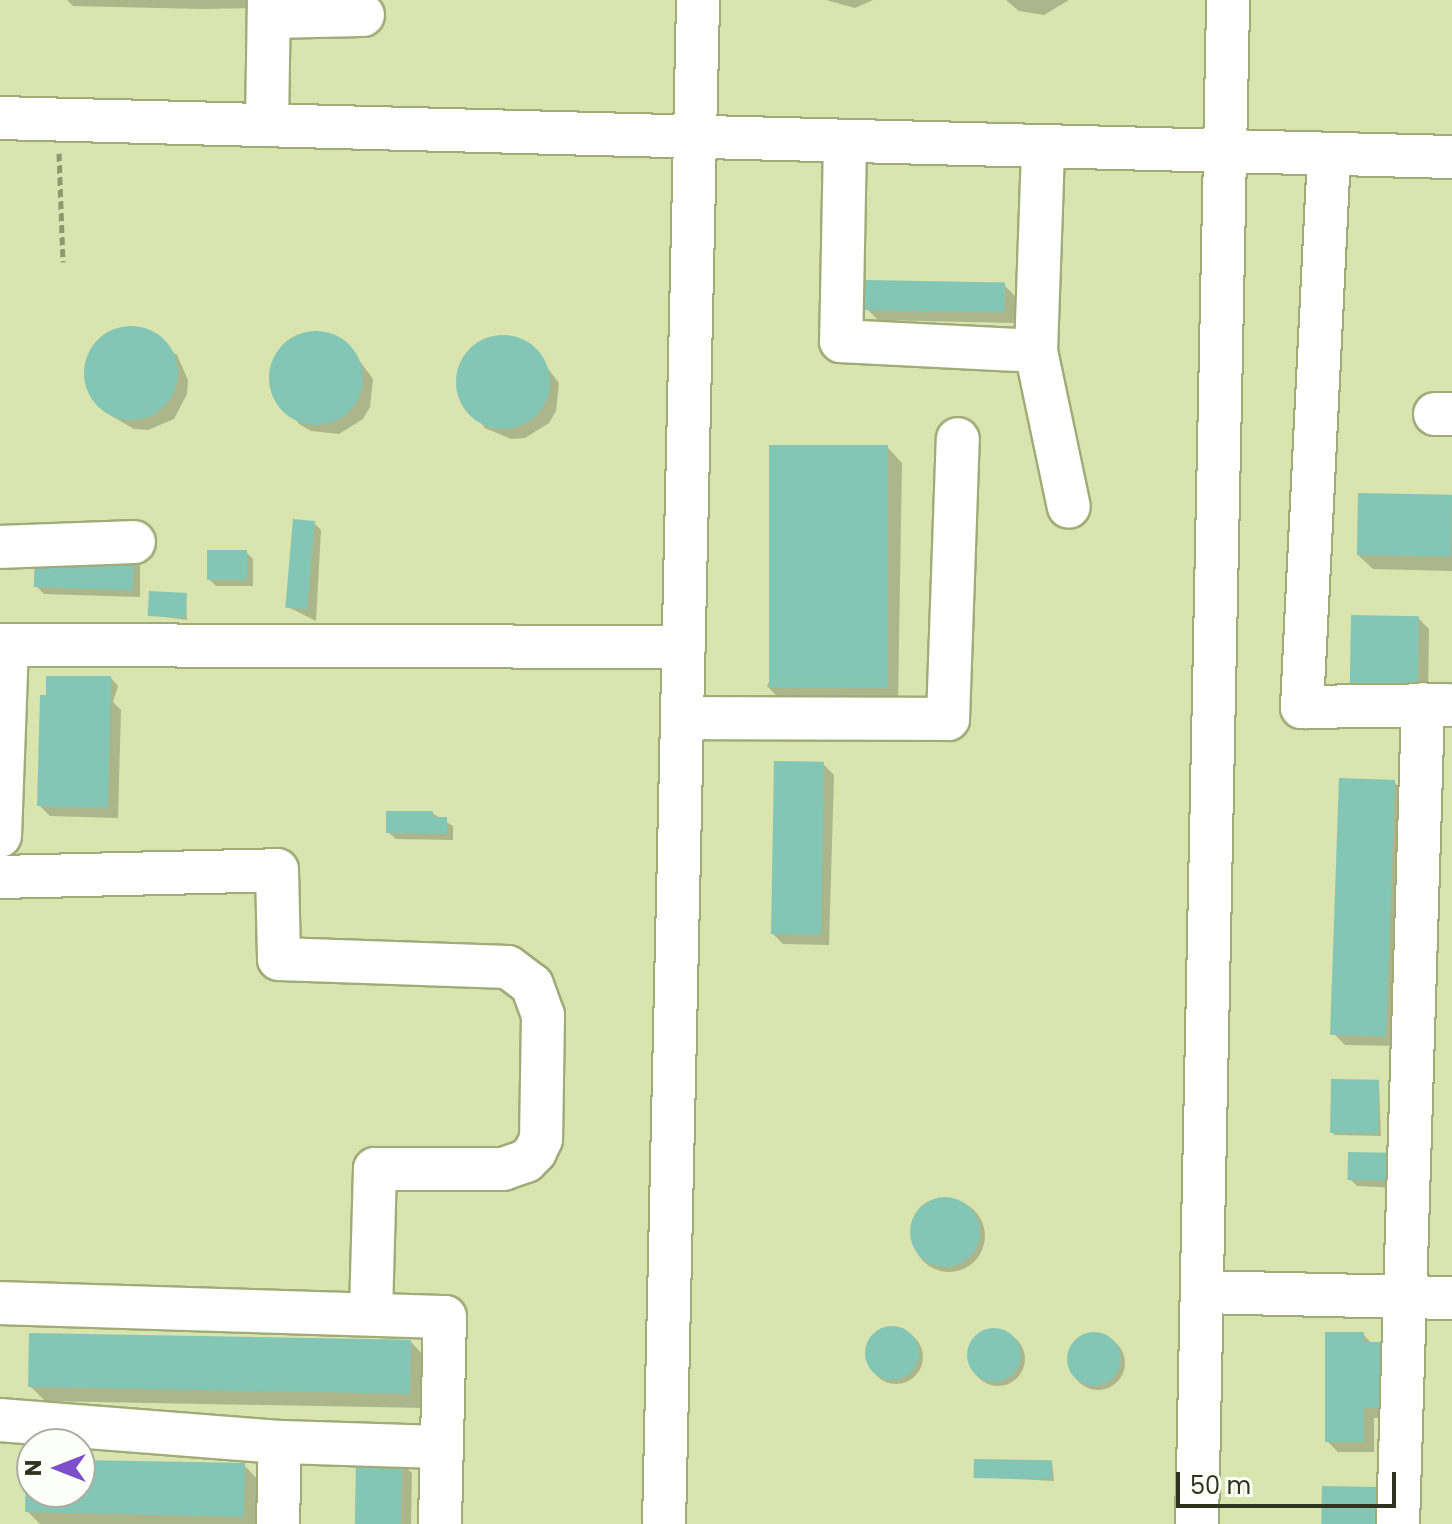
<!DOCTYPE html>
<html>
<head>
<meta charset="utf-8">
<style>
	body { margin:0 }
	#map { position:relative; width:1452px; height:1524px; overflow:hidden; background:#d9e4ae; font-family:Poppins,sans-serif }
	div>[style] { position:absolute }
	.shadow>* { inset:0; background:#0003 }
	.round { border-radius:50% }
	.building>* { inset:0; background:#84c6b6; transform-origin:0 0 }
	.path>* { height:5px; margin-top:-2.5px; transform-origin:0; background:repeating-linear-gradient(90deg,#909870 0 8px,transparent 0 12px) }
	.roads { filter:drop-shadow(2px 0 #a1ab78) drop-shadow(-2px 0 #a1ab78) drop-shadow(0 2px #a1ab78) drop-shadow(0 -2px #a1ab78) }
	.minor>* { height:42px; margin:-21px; padding:0 21px; transform-origin:21px; border-radius:21px; background:#fff }
	span { translate:-50% -50%; white-space:nowrap; text-align:center; line-height:1.15; -webkit-text-stroke:6px #fdfff9; paint-order:stroke }
	.north { position:absolute; left:16px; top:1428px; width:80px; height:80px; box-sizing:border-box; background:#fdfff9; border:2px solid #abaea2; border-radius:50%; rotate:270deg; font-size:22px; font-weight:700; line-height:32px; text-align:center; color:#30341f }
	.north::after { content:''; display:block; margin:auto; width:28px; height:36px; background:#7d4fc8; clip-path:polygon(50% 0,100% 100%,50% 72%,0 100%) }
	.scale { position:absolute; left:1176px; top:1472px; width:220px; height:36px; box-sizing:border-box; border:4px solid #30341f; border-top:0; padding-left:10px; font-size:24px; line-height:28px; white-space:nowrap; color:#30341f; -webkit-text-stroke:6px #fdfff9; paint-order:stroke }
</style>
</head>
<body>
<div id="map">
	<div class="shadow">
		<div style="clip-path:polygon(67px 0,257px 0,257px 8px,202px 9px,73px 6px)"></div>
		<div style="clip-path:polygon(826px 0,873px 0,855px 8px)"></div>
		<div style="clip-path:polygon(1006px 0,1069px 0,1044px 15px,1019px 11px)"></div>
		<div style="clip-path:polygon(1004px 285px,1015px 296px,1015px 323px,878px 320px,867px 309px)"></div>
		<div style="clip-path:polygon(140px 329px,177px 355px,188px 380px,187px 394px,174px 419px,148px 430px,134px 429px,110px 415px,86px 377px,87px 364px,101px 339px,113px 331px)"></div>
		<div style="clip-path:polygon(306px 334px,334px 336px,346px 343px,373px 379px,370px 407px,363px 419px,339px 434px,311px 431px,299px 424px,273px 388px,275px 360px,293px 339px)"></div>
		<div style="clip-path:polygon(506px 337px,532px 348px,559px 383px,556px 411px,549px 423px,525px 438px,511px 439px,485px 428px,459px 392px,461px 364px,479px 343px)"></div>
		<div style="clip-path:polygon(888px 448px,902px 463px,898px 704px,782px 701px,767px 686px)"></div>
		<div style="clip-path:polygon(1452px 497px,1452px 571px,1373px 569px,1358px 555px)"></div>
		<div style="clip-path:polygon(314px 523px,321px 530px,316px 621px,290px 608px)"></div>
		<div style="clip-path:polygon(246px 552px,253px 559px,253px 586px,216px 586px,209px 579px)"></div>
		<div style="clip-path:polygon(133px 556px,140px 563px,140px 597px,44px 594px,37px 587px)"></div>
		<div style="clip-path:polygon(186px 595px,187px 620px,150px 615px)"></div>
		<div style="clip-path:polygon(1418px 618px,1429px 629px,1428px 699px,1363px 698px)"></div>
		<div style="clip-path:polygon(111px 678px,118px 686px,113px 702px,121px 710px,118px 818px,50px 816px,39px 805px)"></div>
		<div style="clip-path:polygon(823px 764px,834px 775px,829px 945px,783px 944px,772px 933px)"></div>
		<div style="clip-path:polygon(1394px 782px,1405px 793px,1400px 1046px,1345px 1045px,1334px 1034px)"></div>
		<div style="clip-path:polygon(432px 813px,453px 826px,453px 840px,396px 839px,388px 832px)"></div>
		<div style="clip-path:polygon(1379px 1082px,1381px 1136px,1335px 1135px,1332px 1132px)"></div>
		<div style="clip-path:polygon(1389px 1155px,1396px 1188px,1357px 1186px,1350px 1179px)"></div>
		<div class="round" style="left:913px;top:1200px;width:72px;height:72px"></div>
		<div class="round" style="left:869px;top:1330px;width:54px;height:54px"></div>
		<div class="round" style="left:971px;top:1332px;width:54px;height:54px"></div>
		<div style="clip-path:polygon(1363px 1334px,1372px 1344px,1393px 1418px,1374px 1418px,1374px 1452px,1338px 1452px,1327px 1441px)"></div>
		<div class="round" style="left:1071px;top:1336px;width:54px;height:54px"></div>
		<div style="clip-path:polygon(411px 1342px,425px 1357px,424px 1408px,45px 1401px,30px 1386px)"></div>
		<div style="clip-path:polygon(32px 1460px,32px 1492px,80px 1492px,80px 1462px,244px 1465px,258px 1480px,258px 1524px,40px 1524px,27px 1511px)"></div>
		<div style="clip-path:polygon(401px 1462px,412px 1473px,411px 1524px,357px 1524px)"></div>
		<div style="clip-path:polygon(1052px 1462px,1054px 1481px,975px 1477px)"></div>
	</div>
	<div class="building">
		<div style="left:865px;top:280px;width:140px;height:30px;rotate:1deg"></div>
		<div class="round" style="left:84px;top:326px;width:94px;height:94px"></div>
		<div class="round" style="left:269px;top:331px;width:94px;height:94px"></div>
		<div class="round" style="left:456px;top:335px;width:94px;height:94px"></div>
		<div style="left:769px;top:445px;width:119px;height:242px"></div>
		<div style="left:1358px;top:493px;width:94px;height:62px;rotate:1deg"></div>
		<div style="left:293px;top:519px;width:22px;height:89px;rotate:5deg"></div>
		<div style="left:207px;top:550px;width:40px;height:30px"></div>
		<div style="left:35px;top:551px;width:99px;height:36px;rotate:2deg"></div>
		<div style="left:149px;top:591px;width:38px;height:25px;rotate:3deg"></div>
		<div style="left:1351px;top:615px;width:68px;height:73px;rotate:1deg"></div>
		<div style="clip-path:polygon(46px 676px,111px 676px,108px 808px,37px 806px,40px 695px,46px 695px)"></div>
		<div style="left:774px;top:761px;width:50px;height:173px;rotate:1deg"></div>
		<div style="left:1339px;top:778px;width:56px;height:257px;rotate:2deg"></div>
		<div style="clip-path:polygon(386px 811px,433px 811px,433px 817px,447px 817px,447px 834px,386px 833px)"></div>
		<div style="left:1331px;top:1079px;width:48px;height:54px;rotate:1deg"></div>
		<div style="left:1348px;top:1152px;width:42px;height:28px;rotate:1deg"></div>
		<div class="round" style="left:910px;top:1197px;width:70px;height:70px"></div>
		<div class="round" style="left:865px;top:1326px;width:54px;height:54px"></div>
		<div class="round" style="left:967px;top:1328px;width:54px;height:54px"></div>
		<div style="clip-path:polygon(1325px 1332px,1364px 1332px,1364px 1342px,1383px 1342px,1383px 1408px,1364px 1408px,1364px 1442px,1325px 1442px)"></div>
		<div class="round" style="left:1067px;top:1332px;width:54px;height:54px"></div>
		<div style="left:29px;top:1333px;width:382px;height:54px;rotate:1deg"></div>
		<div style="clip-path:polygon(26px 1458px,32px 1458px,32px 1492px,80px 1492px,80px 1460px,245px 1463px,244px 1517px,25px 1512px)"></div>
		<div style="left:356px;top:1459px;width:46px;height:65px;rotate:1deg"></div>
		<div style="left:974px;top:1459px;width:78px;height:19px;rotate:1deg"></div>
		<div style="left:1322px;top:1486px;width:57px;height:38px;rotate:1deg"></div>
	</div>
	<div class="path">
		<div style="left:59px;top:153px;width:109px;rotate:87.9deg"></div>
	</div>
	<div class="roads">
		<div class="minor">
			<div style="left:269px;top:17px;width:94px;rotate:-1.2deg"></div>
			<div style="left:0;top:118px;width:1453px;rotate:1.54deg"></div>
			<div style="left:267px;top:125px;width:125px;rotate:-89.1deg"></div>
			<div style="left:845px;top:141px;width:200px;rotate:91.1deg"></div>
			<div style="left:841px;top:341px;width:195px;rotate:2.9deg"></div>
			<div style="left:1036px;top:351px;width:204px;rotate:-88deg"></div>
			<div style="left:1329px;top:155px;width:553px;rotate:92.8deg"></div>
			<div style="left:1302px;top:707px;width:146px;rotate:-0.8deg"></div>
			<div style="left:1036px;top:351px;width:159px;rotate:78.1deg"></div>
			<div style="left:1435px;top:414px;width:17px"></div>
			<div style="left:0;top:547px;width:134px;rotate:-2.1deg"></div>
			<div style="left:0;top:645px;width:7px"></div>
			<div style="left:7px;top:645px;width:191px;rotate:92.1deg"></div>
			<div style="left:7px;top:645px;width:677px;rotate:0.17deg"></div>
			<div style="left:682px;top:718px;width:266px;rotate:0.2deg"></div>
			<div style="left:948px;top:719px;width:280px;rotate:-88deg"></div>
			<div style="left:0;top:877px;width:277px;rotate:-1.4deg"></div>
			<div style="left:277px;top:870px;width:89px;rotate:88.7deg"></div>
			<div style="left:279px;top:959px;width:229px;rotate:2deg"></div>
			<div style="left:508px;top:967px;width:30px;rotate:37deg"></div>
			<div style="left:532px;top:985px;width:32px;rotate:70deg"></div>
			<div style="left:543px;top:1015px;width:124px;rotate:90.9deg"></div>
			<div style="left:541px;top:1139px;width:14px;rotate:115deg"></div>
			<div style="left:535px;top:1152px;width:13px;rotate:135deg"></div>
			<div style="left:526px;top:1161px;width:24px;rotate:161deg"></div>
			<div style="left:503px;top:1169px;width:128px;rotate:180deg"></div>
			<div style="left:375px;top:1169px;width:145px;rotate:91.6deg"></div>
			<div style="left:1202px;top:1292px;width:250px;rotate:1.4deg"></div>
			<div style="left:0;top:1303px;width:445px;rotate:1.8deg"></div>
			<div style="left:445px;top:1317px;width:207px;rotate:91.4deg"></div>
			<div style="left:0;top:1420px;width:281px;rotate:4.5deg"></div>
			<div style="left:278px;top:1524px;width:82px;rotate:-88.6deg"></div>
			<div style="left:280px;top:1442px;width:162px;rotate:1.8deg"></div>
			<div style="left:664px;top:1524px;width:1524px;rotate:-88.72deg"></div>
			<div style="left:1197px;top:1524px;width:1524px;rotate:-88.83deg"></div>
			<div style="left:1398px;top:1524px;width:820px;rotate:-88.25deg"></div>
		</div>
	</div>
	<div class="north">N</div>
	<div class="scale">50 m</div>
</div>
</body>
</html>
